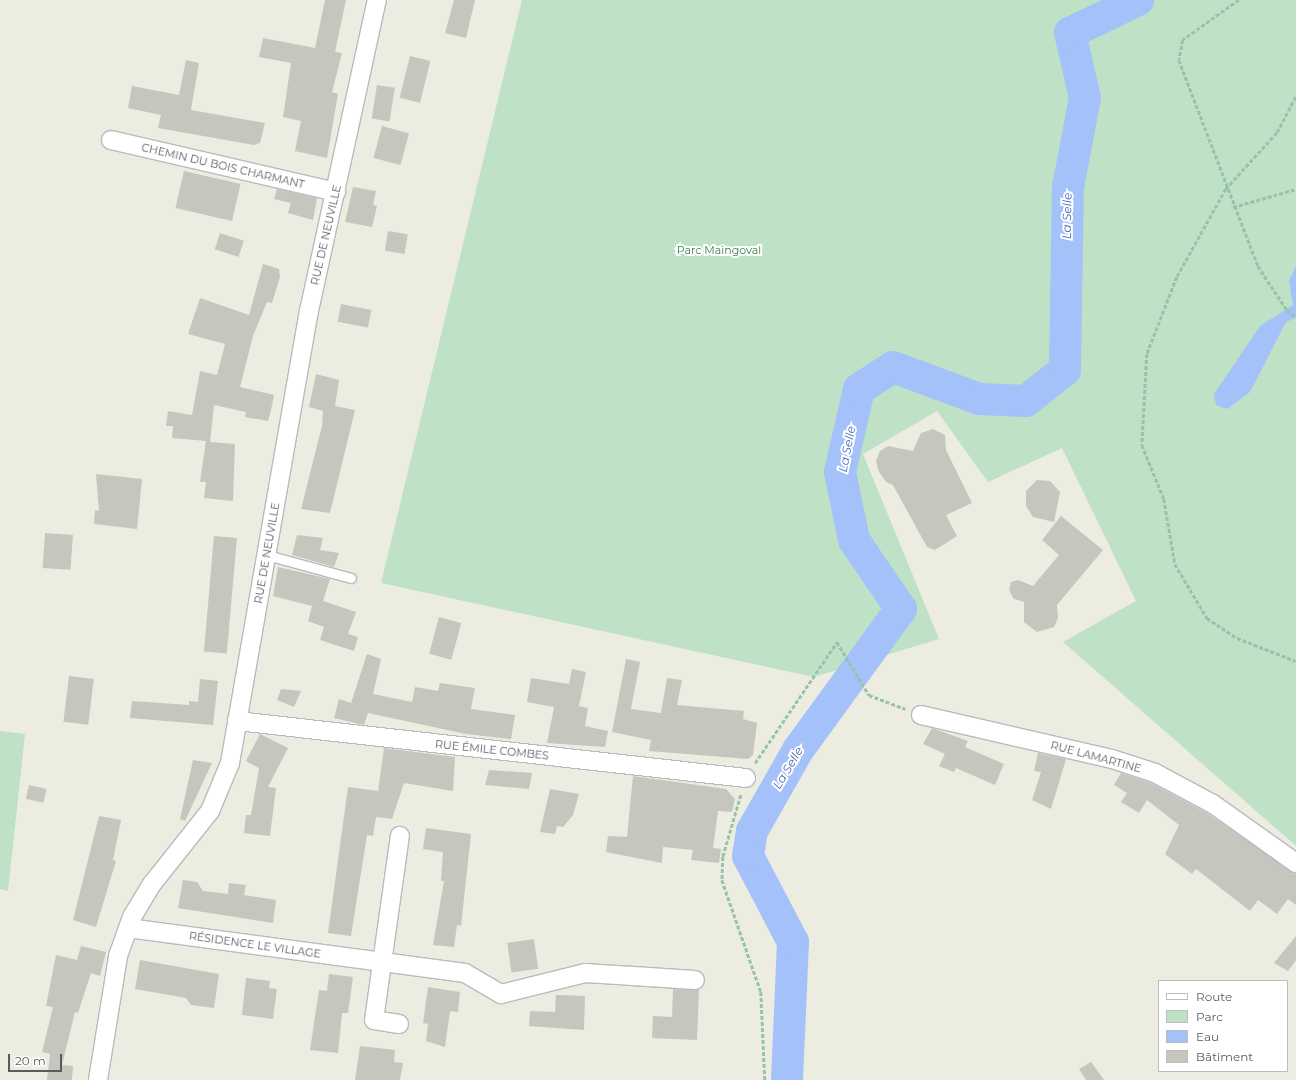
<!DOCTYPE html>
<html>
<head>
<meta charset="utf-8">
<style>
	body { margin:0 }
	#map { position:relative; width:1296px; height:1080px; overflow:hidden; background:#ecece1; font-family:Montserrat,sans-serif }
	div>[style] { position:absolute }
	.green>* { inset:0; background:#bfe2c6 }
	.water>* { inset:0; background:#a4c2f9 }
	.river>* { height:32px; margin:-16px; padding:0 16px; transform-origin:16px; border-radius:16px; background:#a4c2f9 }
	.building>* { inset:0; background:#c7c6be; transform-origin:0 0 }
	.path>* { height:2.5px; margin-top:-1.25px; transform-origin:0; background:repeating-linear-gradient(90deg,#99c2ad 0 4px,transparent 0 6px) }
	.roads { filter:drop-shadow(1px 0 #b9babf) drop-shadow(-1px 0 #b9babf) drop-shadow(0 1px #b9babf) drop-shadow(0 -1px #b9babf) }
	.lane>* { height:9px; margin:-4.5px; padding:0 4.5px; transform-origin:4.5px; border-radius:4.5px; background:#fff }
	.street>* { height:18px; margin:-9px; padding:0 9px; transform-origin:9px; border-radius:9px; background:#fff }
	span { translate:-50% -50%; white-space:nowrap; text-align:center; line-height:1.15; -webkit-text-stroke:4px #fff; paint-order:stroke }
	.street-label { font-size:11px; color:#5a5b61 }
	.park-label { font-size:11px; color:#39804b }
	.water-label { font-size:12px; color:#4868ba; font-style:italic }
	.legend { position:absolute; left:1158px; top:980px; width:130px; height:92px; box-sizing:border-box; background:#fff; border:1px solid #bdbdc0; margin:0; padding:5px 7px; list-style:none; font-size:12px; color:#5a5b61 }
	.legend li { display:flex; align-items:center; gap:8px; height:20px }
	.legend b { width:20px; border:1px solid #bdbdc0 }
	.scale { position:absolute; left:8px; top:1054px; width:54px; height:18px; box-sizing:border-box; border:2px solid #5a5b61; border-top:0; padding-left:5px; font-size:12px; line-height:14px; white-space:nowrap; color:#5a5b61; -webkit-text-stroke:3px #fff; paint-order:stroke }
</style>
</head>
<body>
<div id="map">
	<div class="green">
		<div style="clip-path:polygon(522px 0,1296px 0,1296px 846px,1063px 642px,1136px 601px,1062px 448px,988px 482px,937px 411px,863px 454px,939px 639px,814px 677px,381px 583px)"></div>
		<div style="clip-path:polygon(0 731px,25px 734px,8px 891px,0 889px)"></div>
	</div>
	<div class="water">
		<div style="clip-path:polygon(1296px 266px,1296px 318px,1286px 322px,1250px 392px,1227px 409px,1216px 405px,1214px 394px,1260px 326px,1293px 305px,1289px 281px)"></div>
	</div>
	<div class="river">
		<div style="left:787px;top:1080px;width:138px;rotate:-87.5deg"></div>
		<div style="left:793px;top:942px;width:97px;rotate:-117.6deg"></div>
		<div style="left:748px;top:856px;width:25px;rotate:-81deg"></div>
		<div style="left:752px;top:831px;width:93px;rotate:-60.4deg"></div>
		<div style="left:798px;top:750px;width:175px;rotate:-53.9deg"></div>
		<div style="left:901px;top:609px;width:83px;rotate:-124.3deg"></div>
		<div style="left:854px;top:540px;width:69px;rotate:-101.6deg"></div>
		<div style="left:840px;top:472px;width:85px;rotate:-77.1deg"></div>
		<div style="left:859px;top:389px;width:40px;rotate:-32.9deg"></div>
		<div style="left:893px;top:367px;width:92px;rotate:20.4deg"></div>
		<div style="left:979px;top:399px;width:47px;rotate:2.4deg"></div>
		<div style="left:1026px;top:401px;width:50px;rotate:-38.5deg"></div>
		<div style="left:1065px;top:370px;width:183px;rotate:-89.1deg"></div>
		<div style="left:1068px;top:187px;width:91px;rotate:-79.2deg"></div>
		<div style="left:1085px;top:98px;width:67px;rotate:-103deg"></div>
		<div style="left:1070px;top:33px;width:76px;rotate:-25.9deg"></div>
	</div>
	<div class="building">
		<div style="clip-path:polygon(325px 0,346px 0,335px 52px,342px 53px,332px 92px,338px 94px,327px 158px,295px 151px,301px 121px,283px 117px,291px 63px,259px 57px,263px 38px,315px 48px)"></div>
		<div style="clip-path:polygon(454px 0,475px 0,466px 38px,445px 33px)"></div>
		<div style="left:410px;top:56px;width:21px;height:43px;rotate:14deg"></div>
		<div style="clip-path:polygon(186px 60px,199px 63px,191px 110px,265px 123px,260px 143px,254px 145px,158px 128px,161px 115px,128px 108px,132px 86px,179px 95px)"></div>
		<div style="left:377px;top:85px;width:18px;height:34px;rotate:9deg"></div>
		<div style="left:382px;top:126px;width:28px;height:33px;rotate:15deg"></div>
		<div style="left:184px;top:171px;width:58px;height:38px;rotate:13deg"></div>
		<div style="clip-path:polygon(353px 187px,376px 191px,373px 205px,377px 206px,372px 227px,345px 222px)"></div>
		<div style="clip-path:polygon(277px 189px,317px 198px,313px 220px,288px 213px,291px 203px,274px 199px)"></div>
		<div style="left:388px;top:231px;width:20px;height:20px;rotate:9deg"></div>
		<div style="left:220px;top:233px;width:25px;height:17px;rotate:18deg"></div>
		<div style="clip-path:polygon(263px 264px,279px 269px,280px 277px,272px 303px,267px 302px,253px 336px,240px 387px,274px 395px,271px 410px,268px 421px,245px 417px,246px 412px,214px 405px,210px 442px,235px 444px,233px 501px,204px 498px,206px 482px,200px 482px,206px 441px,172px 438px,173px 426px,166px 426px,168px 411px,192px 415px,200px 371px,217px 375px,225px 344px,188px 334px,200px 298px,249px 315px)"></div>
		<div style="left:341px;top:304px;width:31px;height:18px;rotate:11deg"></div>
		<div style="clip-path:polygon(316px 374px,339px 380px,335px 406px,355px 410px,330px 513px,301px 509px,322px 426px,323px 411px,309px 407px)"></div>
		<div style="clip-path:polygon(933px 429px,945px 435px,946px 450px,972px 503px,946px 515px,957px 536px,935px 550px,927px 547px,893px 485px,886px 482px,878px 470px,876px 461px,880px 451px,888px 446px,913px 451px,921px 433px)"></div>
		<div style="clip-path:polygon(96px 474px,142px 479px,137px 529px,94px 524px,95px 510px,99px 511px)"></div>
		<div style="clip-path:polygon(1037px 480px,1050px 481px,1060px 492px,1054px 522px,1033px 517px,1026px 506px,1026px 491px)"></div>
		<div style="clip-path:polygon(1061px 516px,1103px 550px,1057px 605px,1058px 618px,1054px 627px,1037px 632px,1024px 622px,1024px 602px,1014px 599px,1009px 590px,1011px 582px,1018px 580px,1033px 586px,1059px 555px,1042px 540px)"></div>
		<div style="left:45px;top:533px;width:28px;height:35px;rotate:4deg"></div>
		<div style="clip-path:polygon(297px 535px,323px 538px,320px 550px,339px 553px,334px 567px,292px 555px)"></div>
		<div style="left:214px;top:536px;width:23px;height:116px;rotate:5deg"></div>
		<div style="clip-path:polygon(278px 567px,330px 579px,323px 601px,356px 612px,348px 634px,358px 637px,354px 651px,320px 640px,324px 627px,308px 621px,312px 606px,273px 596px)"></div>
		<div style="left:439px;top:617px;width:23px;height:38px;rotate:15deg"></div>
		<div style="clip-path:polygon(367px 654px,381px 659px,373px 694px,412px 702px,415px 687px,438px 691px,440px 683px,475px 688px,471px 709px,515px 715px,511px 739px,466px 734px,368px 713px,364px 725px,334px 718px,339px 699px,351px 703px)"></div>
		<div style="clip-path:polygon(626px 659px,640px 662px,631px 709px,661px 713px,667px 678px,682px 680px,677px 705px,744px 711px,743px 719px,757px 723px,753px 755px,748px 759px,649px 751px,651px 740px,612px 732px)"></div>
		<div style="clip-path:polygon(572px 669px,586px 672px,579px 706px,588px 708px,585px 726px,608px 731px,605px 747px,547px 743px,554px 707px,527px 702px,531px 678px,569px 684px)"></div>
		<div style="left:69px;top:676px;width:25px;height:46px;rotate:7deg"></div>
		<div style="clip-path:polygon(200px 679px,218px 681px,213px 725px,130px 718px,132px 701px,189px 705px,189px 701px,198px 702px)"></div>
		<div style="clip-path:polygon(281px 689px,301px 691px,294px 707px,277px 700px)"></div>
		<div style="clip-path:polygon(932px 728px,968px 741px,965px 747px,1004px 764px,995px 785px,956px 768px,954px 772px,939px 766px,945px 754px,923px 744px)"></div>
		<div style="clip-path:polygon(260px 734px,288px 748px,268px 787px,276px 788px,270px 836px,244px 833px,246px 815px,251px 815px,259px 768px,246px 761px)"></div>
		<div style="clip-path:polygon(384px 748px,455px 757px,453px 791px,404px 783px,392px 819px,376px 817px,373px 836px,367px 835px,351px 936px,328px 933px,348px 787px,378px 791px)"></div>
		<div style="clip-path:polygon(1038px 753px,1066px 759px,1051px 809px,1032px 800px,1041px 772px,1034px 771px)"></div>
		<div style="clip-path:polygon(193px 760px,212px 763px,185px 821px,180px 819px)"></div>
		<div style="clip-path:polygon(489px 770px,532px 773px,529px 789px,485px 785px)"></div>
		<div style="clip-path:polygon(1121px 773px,1151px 783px,1207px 813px,1296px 874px,1296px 905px,1288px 899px,1277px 914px,1258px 900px,1250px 911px,1196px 869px,1192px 874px,1165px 854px,1179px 825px,1147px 800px,1139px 813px,1121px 802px,1127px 793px,1114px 785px)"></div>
		<div style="clip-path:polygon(633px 776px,726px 789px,735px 799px,732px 812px,718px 811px,713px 848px,721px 849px,719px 863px,691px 860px,693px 850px,663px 847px,662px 863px,606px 852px,608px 836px,627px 837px)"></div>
		<div style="left:29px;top:785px;width:18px;height:14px;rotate:13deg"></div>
		<div style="clip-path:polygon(550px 789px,579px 794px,573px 815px,563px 827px,557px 826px,555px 834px,540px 832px)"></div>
		<div style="clip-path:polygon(99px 816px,121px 820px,113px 860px,116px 861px,96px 927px,73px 920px)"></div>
		<div style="clip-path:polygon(426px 828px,471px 834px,461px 926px,457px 925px,454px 947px,433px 945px,444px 881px,441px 881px,443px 852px,423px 849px)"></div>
		<div style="clip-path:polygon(183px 880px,197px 882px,203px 891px,228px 894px,229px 883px,246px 885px,244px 895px,276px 900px,273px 923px,178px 908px)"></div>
		<div style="clip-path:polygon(1296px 936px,1296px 960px,1288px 971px,1274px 963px)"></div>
		<div style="left:534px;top:939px;width:30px;height:27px;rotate:82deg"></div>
		<div style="clip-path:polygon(81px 946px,106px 952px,100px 976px,91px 973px,78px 1013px,75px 1012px,62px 1065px,73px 1066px,72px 1080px,47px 1080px,50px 1054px,42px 1052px,53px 1007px,46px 1006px,56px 955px,77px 960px)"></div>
		<div style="clip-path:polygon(140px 960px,219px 974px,214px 1008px,191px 1005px,186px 998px,135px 989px)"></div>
		<div style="clip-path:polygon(329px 974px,353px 977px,348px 1013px,342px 1013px,338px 1053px,310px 1050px,319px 990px,327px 991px)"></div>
		<div style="clip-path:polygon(246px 978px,270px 981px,269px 988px,277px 989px,273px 1019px,242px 1015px)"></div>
		<div style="clip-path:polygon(428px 987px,460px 992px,458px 1012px,450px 1011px,445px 1047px,426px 1041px,428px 1024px,423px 1023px)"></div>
		<div style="clip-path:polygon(673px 989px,699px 990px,697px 1040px,652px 1038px,653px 1016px,672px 1017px)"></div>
		<div style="clip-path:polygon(556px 995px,585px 996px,584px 1030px,529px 1026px,530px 1011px,555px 1012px)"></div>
		<div style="clip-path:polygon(360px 1046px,395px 1050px,394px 1062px,403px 1063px,400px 1080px,355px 1080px)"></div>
		<div style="clip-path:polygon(1091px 1062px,1104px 1080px,1086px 1080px,1079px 1069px)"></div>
	</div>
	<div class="path">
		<div style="left:1239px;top:0;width:69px;rotate:144.5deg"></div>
		<div style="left:1183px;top:40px;width:20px;rotate:101deg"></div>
		<div style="left:1179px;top:60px;width:221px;rotate:69deg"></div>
		<div style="left:1258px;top:266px;width:53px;rotate:56.6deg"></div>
		<div style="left:1287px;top:310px;width:11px;rotate:38deg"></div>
		<div style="left:1296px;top:97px;width:41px;rotate:117.8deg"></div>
		<div style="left:1277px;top:133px;width:76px;rotate:132.3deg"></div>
		<div style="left:1226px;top:189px;width:101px;rotate:119.1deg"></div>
		<div style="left:1177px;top:277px;width:83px;rotate:111.3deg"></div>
		<div style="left:1147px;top:354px;width:91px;rotate:93.1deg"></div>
		<div style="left:1142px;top:445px;width:58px;rotate:67.8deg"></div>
		<div style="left:1164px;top:499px;width:66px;rotate:80.4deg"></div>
		<div style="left:1175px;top:564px;width:63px;rotate:59.3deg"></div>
		<div style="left:1207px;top:618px;width:36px;rotate:34deg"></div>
		<div style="left:1237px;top:638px;width:63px;rotate:21.3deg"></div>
		<div style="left:1233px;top:207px;width:66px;rotate:-15.9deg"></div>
		<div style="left:755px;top:763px;width:146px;rotate:-55.9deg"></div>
		<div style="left:837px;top:642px;width:62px;rotate:58.9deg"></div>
		<div style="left:869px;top:695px;width:39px;rotate:21deg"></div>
		<div style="left:741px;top:795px;width:65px;rotate:106.2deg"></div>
		<div style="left:723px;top:857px;width:23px;rotate:92deg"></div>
		<div style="left:722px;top:880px;width:119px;rotate:70.8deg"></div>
		<div style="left:761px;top:992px;width:88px;rotate:87.4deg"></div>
	</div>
	<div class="roads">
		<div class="lane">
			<div style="left:267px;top:555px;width:87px;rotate:15.3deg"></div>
		</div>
		<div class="street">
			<div style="left:111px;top:140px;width:231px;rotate:13deg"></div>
			<div style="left:921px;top:715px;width:196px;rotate:13deg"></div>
			<div style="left:1112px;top:759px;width:45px;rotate:18deg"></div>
			<div style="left:1155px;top:773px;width:66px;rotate:28.1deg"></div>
			<div style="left:1213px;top:804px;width:102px;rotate:35.4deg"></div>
			<div style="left:237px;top:721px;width:512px;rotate:6.39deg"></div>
			<div style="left:128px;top:928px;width:340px;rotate:7.6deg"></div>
			<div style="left:465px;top:973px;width:42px;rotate:30.3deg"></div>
			<div style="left:501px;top:994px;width:87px;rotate:-14deg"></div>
			<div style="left:585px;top:973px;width:110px;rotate:3.6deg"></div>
			<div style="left:399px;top:1024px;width:25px;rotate:-171deg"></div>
			<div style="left:374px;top:1020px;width:186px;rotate:-82deg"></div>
			<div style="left:98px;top:1080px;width:126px;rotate:-80.8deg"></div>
			<div style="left:118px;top:956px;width:41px;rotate:-70.3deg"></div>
			<div style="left:132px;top:917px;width:39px;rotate:-59deg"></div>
			<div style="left:152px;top:884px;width:93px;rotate:-51.5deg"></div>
			<div style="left:210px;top:811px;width:52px;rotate:-67.4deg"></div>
			<div style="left:230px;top:763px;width:459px;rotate:-80.1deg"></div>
			<div style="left:309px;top:311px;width:318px;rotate:-77.7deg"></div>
		</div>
	</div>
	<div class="street-label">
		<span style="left:223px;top:166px;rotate:13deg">CHEMIN DU BOIS CHARMANT</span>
		<span style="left:326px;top:235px;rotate:-77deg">RUE DE NEUVILLE</span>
		<span style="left:267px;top:553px;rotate:-80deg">RUE DE NEUVILLE</span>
		<span style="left:492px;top:750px;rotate:6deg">RUE ÉMILE COMBES</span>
		<span style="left:1096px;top:757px;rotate:15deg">RUE LAMARTINE</span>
		<span style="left:255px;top:945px;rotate:8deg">RÉSIDENCE LE VILLAGE</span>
	</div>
	<div class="park-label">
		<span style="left:719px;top:250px">Parc Maingoval</span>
	</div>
	<div class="water-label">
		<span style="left:1067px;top:216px;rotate:-89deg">La Selle</span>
		<span style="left:847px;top:449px;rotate:-79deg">La Selle</span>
		<span style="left:788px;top:768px;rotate:-59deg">La Selle</span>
	</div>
	<ul class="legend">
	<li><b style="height:5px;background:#fff"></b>Route</li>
	<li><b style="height:11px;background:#bfe2c6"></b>Parc</li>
	<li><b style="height:11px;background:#a4c2f9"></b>Eau</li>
	<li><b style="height:11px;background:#c7c6be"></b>Bâtiment</li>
	</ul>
	<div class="scale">20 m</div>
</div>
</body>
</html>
